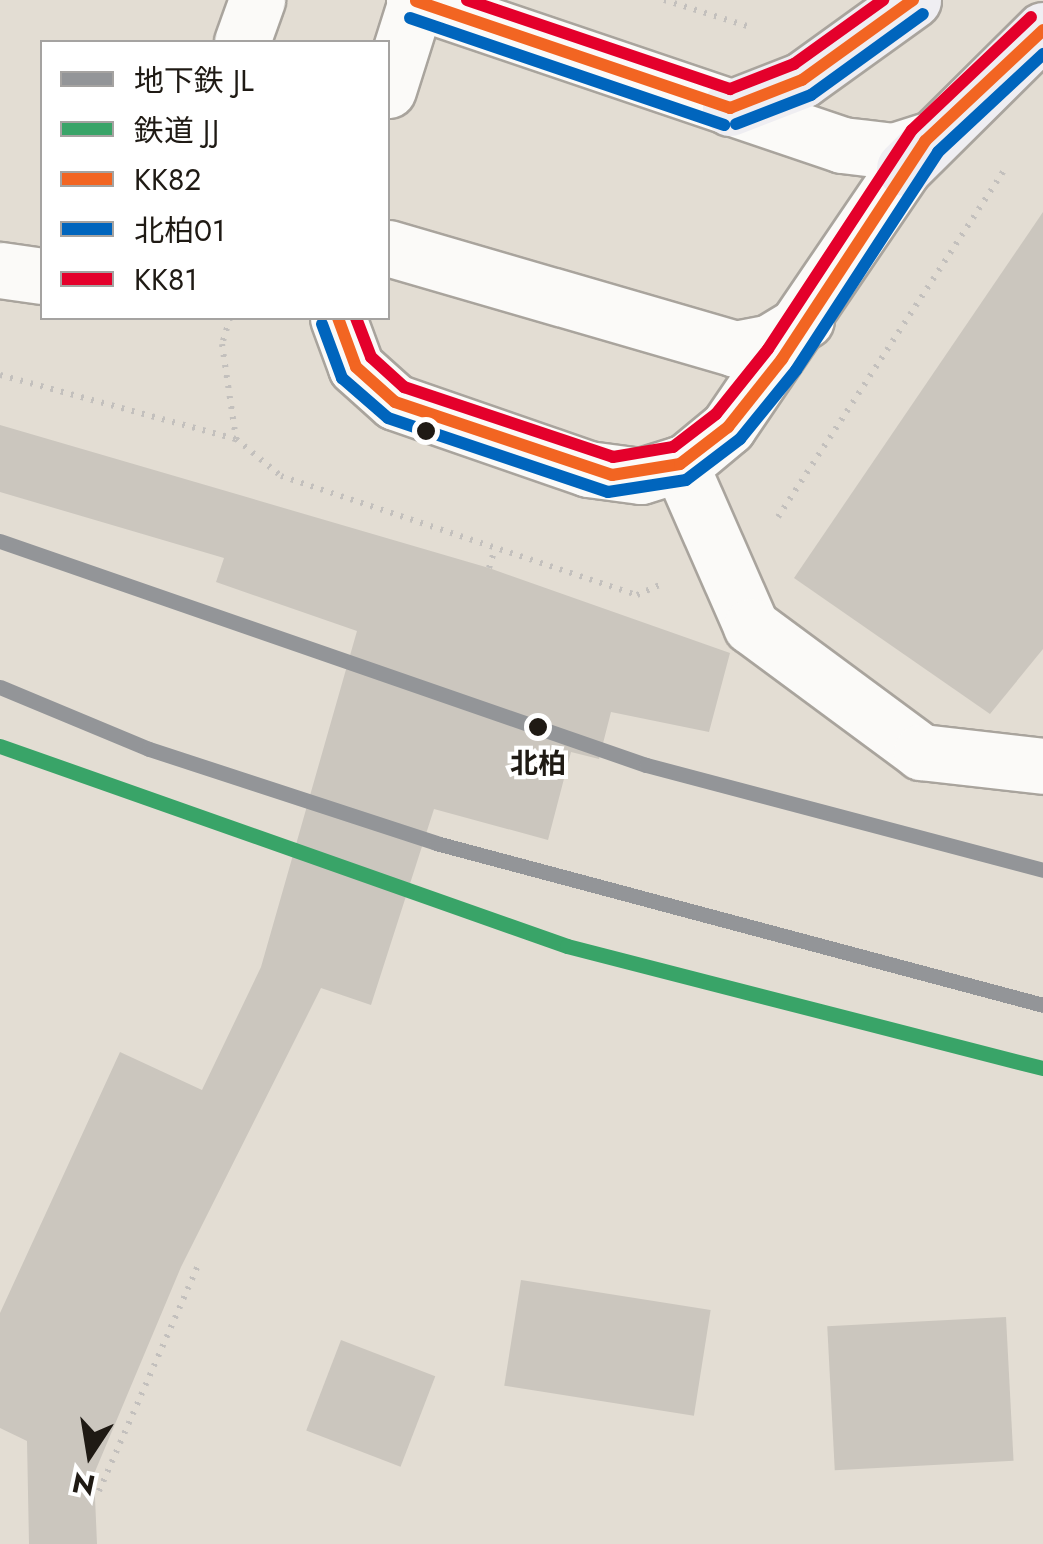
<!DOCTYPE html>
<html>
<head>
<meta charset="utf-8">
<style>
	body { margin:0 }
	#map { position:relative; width:1043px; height:1544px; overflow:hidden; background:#e3ddd3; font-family:Jost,"Noto Sans JP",sans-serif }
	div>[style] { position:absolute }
	.building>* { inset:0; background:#cbc6be; transform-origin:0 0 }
	.path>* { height:6px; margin-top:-3px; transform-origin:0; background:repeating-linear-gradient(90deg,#c3c0bd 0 2.5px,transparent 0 10.5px) }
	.roads { filter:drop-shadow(2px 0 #a9a49d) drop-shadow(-2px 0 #a9a49d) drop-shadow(0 2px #a9a49d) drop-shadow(0 -2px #a9a49d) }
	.minor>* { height:55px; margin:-27.5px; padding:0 27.5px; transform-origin:27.5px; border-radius:27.5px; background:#fbfaf8 }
	.major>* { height:55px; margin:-27.5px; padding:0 27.5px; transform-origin:27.5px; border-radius:27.5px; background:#efeef2 }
	.bus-1>* { height:12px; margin:-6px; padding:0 6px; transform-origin:6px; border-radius:6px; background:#f26522 }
	.bus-2>* { height:12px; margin:-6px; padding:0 6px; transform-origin:6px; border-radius:6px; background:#0065bd }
	.bus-3>* { height:12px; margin:-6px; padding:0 6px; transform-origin:6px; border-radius:6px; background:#e4002b }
	.rail-1>* { height:15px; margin:-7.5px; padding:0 7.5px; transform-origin:7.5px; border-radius:7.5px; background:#39a468 }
	.metro-1>* { height:15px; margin:-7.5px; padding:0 7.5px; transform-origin:7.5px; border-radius:7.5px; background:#939598 }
	.dots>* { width:28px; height:28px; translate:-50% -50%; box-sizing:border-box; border:5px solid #fff; border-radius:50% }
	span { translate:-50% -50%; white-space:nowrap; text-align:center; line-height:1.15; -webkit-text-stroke:8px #fff; paint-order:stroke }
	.stop-label { font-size:28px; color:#1f1a14; font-weight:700 }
	.legend { position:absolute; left:40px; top:40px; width:350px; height:280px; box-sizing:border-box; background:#fff; border:2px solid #a5a3a1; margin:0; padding:12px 18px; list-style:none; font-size:30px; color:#1f1a14 }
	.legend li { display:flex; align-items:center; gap:20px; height:50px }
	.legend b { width:50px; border:2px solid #a5a3a1 }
	.north { position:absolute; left:40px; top:1404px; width:100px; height:100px; -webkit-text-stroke:8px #fff; paint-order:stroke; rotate:192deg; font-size:28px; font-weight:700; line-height:40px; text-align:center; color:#1f1a14 }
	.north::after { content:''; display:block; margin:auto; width:35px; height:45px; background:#1f1a14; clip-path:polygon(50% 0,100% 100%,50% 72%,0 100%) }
</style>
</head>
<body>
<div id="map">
	<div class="building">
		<div style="clip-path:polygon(1043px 212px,1043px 649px,990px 714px,794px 578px)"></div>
		<div style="clip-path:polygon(0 425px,489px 568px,730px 653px,709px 732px,611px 712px,599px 759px,571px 752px,548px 840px,434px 809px,371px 1005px,321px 988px,181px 1267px,94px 1474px,97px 1544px,29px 1544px,27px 1441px,0 1428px,0 1313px,120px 1052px,202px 1090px,261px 967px,357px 631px,216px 582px,224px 558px,0 492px)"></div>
		<div style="left:521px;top:1280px;width:192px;height:107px;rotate:9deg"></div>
		<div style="left:1006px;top:1317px;width:144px;height:179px;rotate:87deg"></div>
		<div style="left:341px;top:1340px;width:101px;height:97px;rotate:21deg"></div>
	</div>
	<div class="path">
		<div style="left:664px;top:0;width:90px;rotate:17.4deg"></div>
		<div style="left:230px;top:318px;width:27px;rotate:107deg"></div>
		<div style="left:222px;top:344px;width:96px;rotate:81.6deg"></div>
		<div style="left:236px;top:439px;width:58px;rotate:39.4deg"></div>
		<div style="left:281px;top:476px;width:375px;rotate:18.5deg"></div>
		<div style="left:637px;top:595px;width:27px;rotate:-24deg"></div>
		<div style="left:0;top:375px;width:245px;rotate:15.2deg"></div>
		<div style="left:778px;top:517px;width:418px;rotate:-56.9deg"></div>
		<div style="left:489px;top:568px;width:17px;rotate:-73deg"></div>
		<div style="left:99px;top:1491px;width:247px;rotate:-66.3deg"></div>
	</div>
	<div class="roads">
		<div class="minor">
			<div style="left:414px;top:0;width:452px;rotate:18.7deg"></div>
			<div style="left:842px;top:145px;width:52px;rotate:6.6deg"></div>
			<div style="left:894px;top:151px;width:33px;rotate:-18deg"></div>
			<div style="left:242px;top:42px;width:45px;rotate:-70.3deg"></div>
			<div style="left:388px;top:90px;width:93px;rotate:-72.5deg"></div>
			<div style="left:388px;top:248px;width:361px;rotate:16.2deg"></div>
			<div style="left:735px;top:349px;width:36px;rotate:-11deg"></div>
			<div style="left:770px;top:342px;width:42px;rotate:-31.4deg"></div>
			<div style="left:0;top:270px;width:42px;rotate:8.1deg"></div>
			<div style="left:338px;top:318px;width:52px;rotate:69.8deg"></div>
			<div style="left:356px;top:367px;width:52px;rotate:41.9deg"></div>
			<div style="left:395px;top:402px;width:204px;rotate:19.1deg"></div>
			<div style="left:588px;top:469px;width:53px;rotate:7.5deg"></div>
			<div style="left:641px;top:476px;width:47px;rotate:-17.3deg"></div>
			<div style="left:686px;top:462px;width:55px;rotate:-39.8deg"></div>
			<div style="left:728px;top:427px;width:313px;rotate:-55.8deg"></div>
			<div style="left:680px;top:464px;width:177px;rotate:66.3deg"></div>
			<div style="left:751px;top:626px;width:212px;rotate:36.5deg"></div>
			<div style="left:921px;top:752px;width:123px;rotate:6.5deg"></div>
		</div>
		<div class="major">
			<div style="left:730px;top:108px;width:77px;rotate:-21.3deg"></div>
			<div style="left:802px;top:80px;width:137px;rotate:-35.8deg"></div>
			<div style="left:904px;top:168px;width:196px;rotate:-44.8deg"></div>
		</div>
	</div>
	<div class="bus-1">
		<div style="left:416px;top:1px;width:332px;rotate:18.8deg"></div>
		<div style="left:730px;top:108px;width:77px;rotate:-21.3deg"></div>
		<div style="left:802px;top:80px;width:137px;rotate:-35.8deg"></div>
		<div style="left:338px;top:318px;width:52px;rotate:69.8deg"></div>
		<div style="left:356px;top:367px;width:52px;rotate:41.9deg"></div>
		<div style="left:395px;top:402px;width:229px;rotate:18.6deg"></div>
		<div style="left:612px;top:475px;width:69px;rotate:-9.2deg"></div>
		<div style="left:680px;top:464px;width:61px;rotate:-37.6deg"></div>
		<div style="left:728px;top:427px;width:87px;rotate:-51.5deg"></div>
		<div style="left:782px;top:359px;width:261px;rotate:-56.7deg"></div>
		<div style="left:925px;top:141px;width:162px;rotate:-43.2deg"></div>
	</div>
	<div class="bus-2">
		<div style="left:410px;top:18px;width:332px;rotate:18.8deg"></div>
		<div style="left:736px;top:124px;width:80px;rotate:-21.1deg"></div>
		<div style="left:811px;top:95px;width:138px;rotate:-35.9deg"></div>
		<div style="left:322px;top:324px;width:58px;rotate:69.7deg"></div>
		<div style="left:342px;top:378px;width:61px;rotate:41deg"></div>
		<div style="left:388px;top:418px;width:232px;rotate:18.6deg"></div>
		<div style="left:608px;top:492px;width:79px;rotate:-8.7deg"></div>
		<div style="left:686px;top:480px;width:68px;rotate:-37.2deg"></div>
		<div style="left:740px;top:439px;width:89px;rotate:-50.9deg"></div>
		<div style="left:796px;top:370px;width:260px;rotate:-56.9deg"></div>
		<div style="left:938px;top:152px;width:144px;rotate:-43deg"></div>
	</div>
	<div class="bus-3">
		<div style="left:467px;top:0;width:278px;rotate:18.7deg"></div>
		<div style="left:730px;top:89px;width:69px;rotate:-21.3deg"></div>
		<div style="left:794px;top:64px;width:110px;rotate:-35.7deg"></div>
		<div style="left:356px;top:318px;width:42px;rotate:69deg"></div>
		<div style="left:371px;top:357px;width:45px;rotate:42.3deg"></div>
		<div style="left:404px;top:387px;width:220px;rotate:18.5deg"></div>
		<div style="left:613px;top:457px;width:61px;rotate:-9.5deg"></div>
		<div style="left:673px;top:447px;width:54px;rotate:-37.5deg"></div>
		<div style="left:716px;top:414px;width:83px;rotate:-51.3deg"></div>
		<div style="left:768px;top:349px;width:262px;rotate:-56.7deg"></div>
		<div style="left:912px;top:130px;width:164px;rotate:-43.5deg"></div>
	</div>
	<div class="rail-1">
		<div style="left:0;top:746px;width:601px;rotate:19.43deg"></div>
		<div style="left:567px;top:946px;width:491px;rotate:14.4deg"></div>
	</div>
	<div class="metro-1">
		<div style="left:0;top:541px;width:684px;rotate:19.12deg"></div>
		<div style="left:646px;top:765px;width:411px;rotate:14.8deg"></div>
		<div style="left:0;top:687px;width:161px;rotate:22.6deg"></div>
		<div style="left:149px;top:749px;width:302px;rotate:18.1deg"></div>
		<div style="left:436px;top:843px;width:628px;rotate:14.94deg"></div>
	</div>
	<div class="dots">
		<div style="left:426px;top:431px;background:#1f1a14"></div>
		<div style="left:538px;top:727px;background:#1f1a14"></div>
	</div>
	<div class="stop-label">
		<span style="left:538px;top:764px">北柏</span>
	</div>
	<ul class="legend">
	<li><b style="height:12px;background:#939598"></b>地下鉄 JL</li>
	<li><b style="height:12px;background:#39a468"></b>鉄道 JJ</li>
	<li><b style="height:12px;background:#f26522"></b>KK82</li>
	<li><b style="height:12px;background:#0065bd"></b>北柏01</li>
	<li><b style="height:12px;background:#e4002b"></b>KK81</li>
	</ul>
	<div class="north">N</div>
</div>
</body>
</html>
